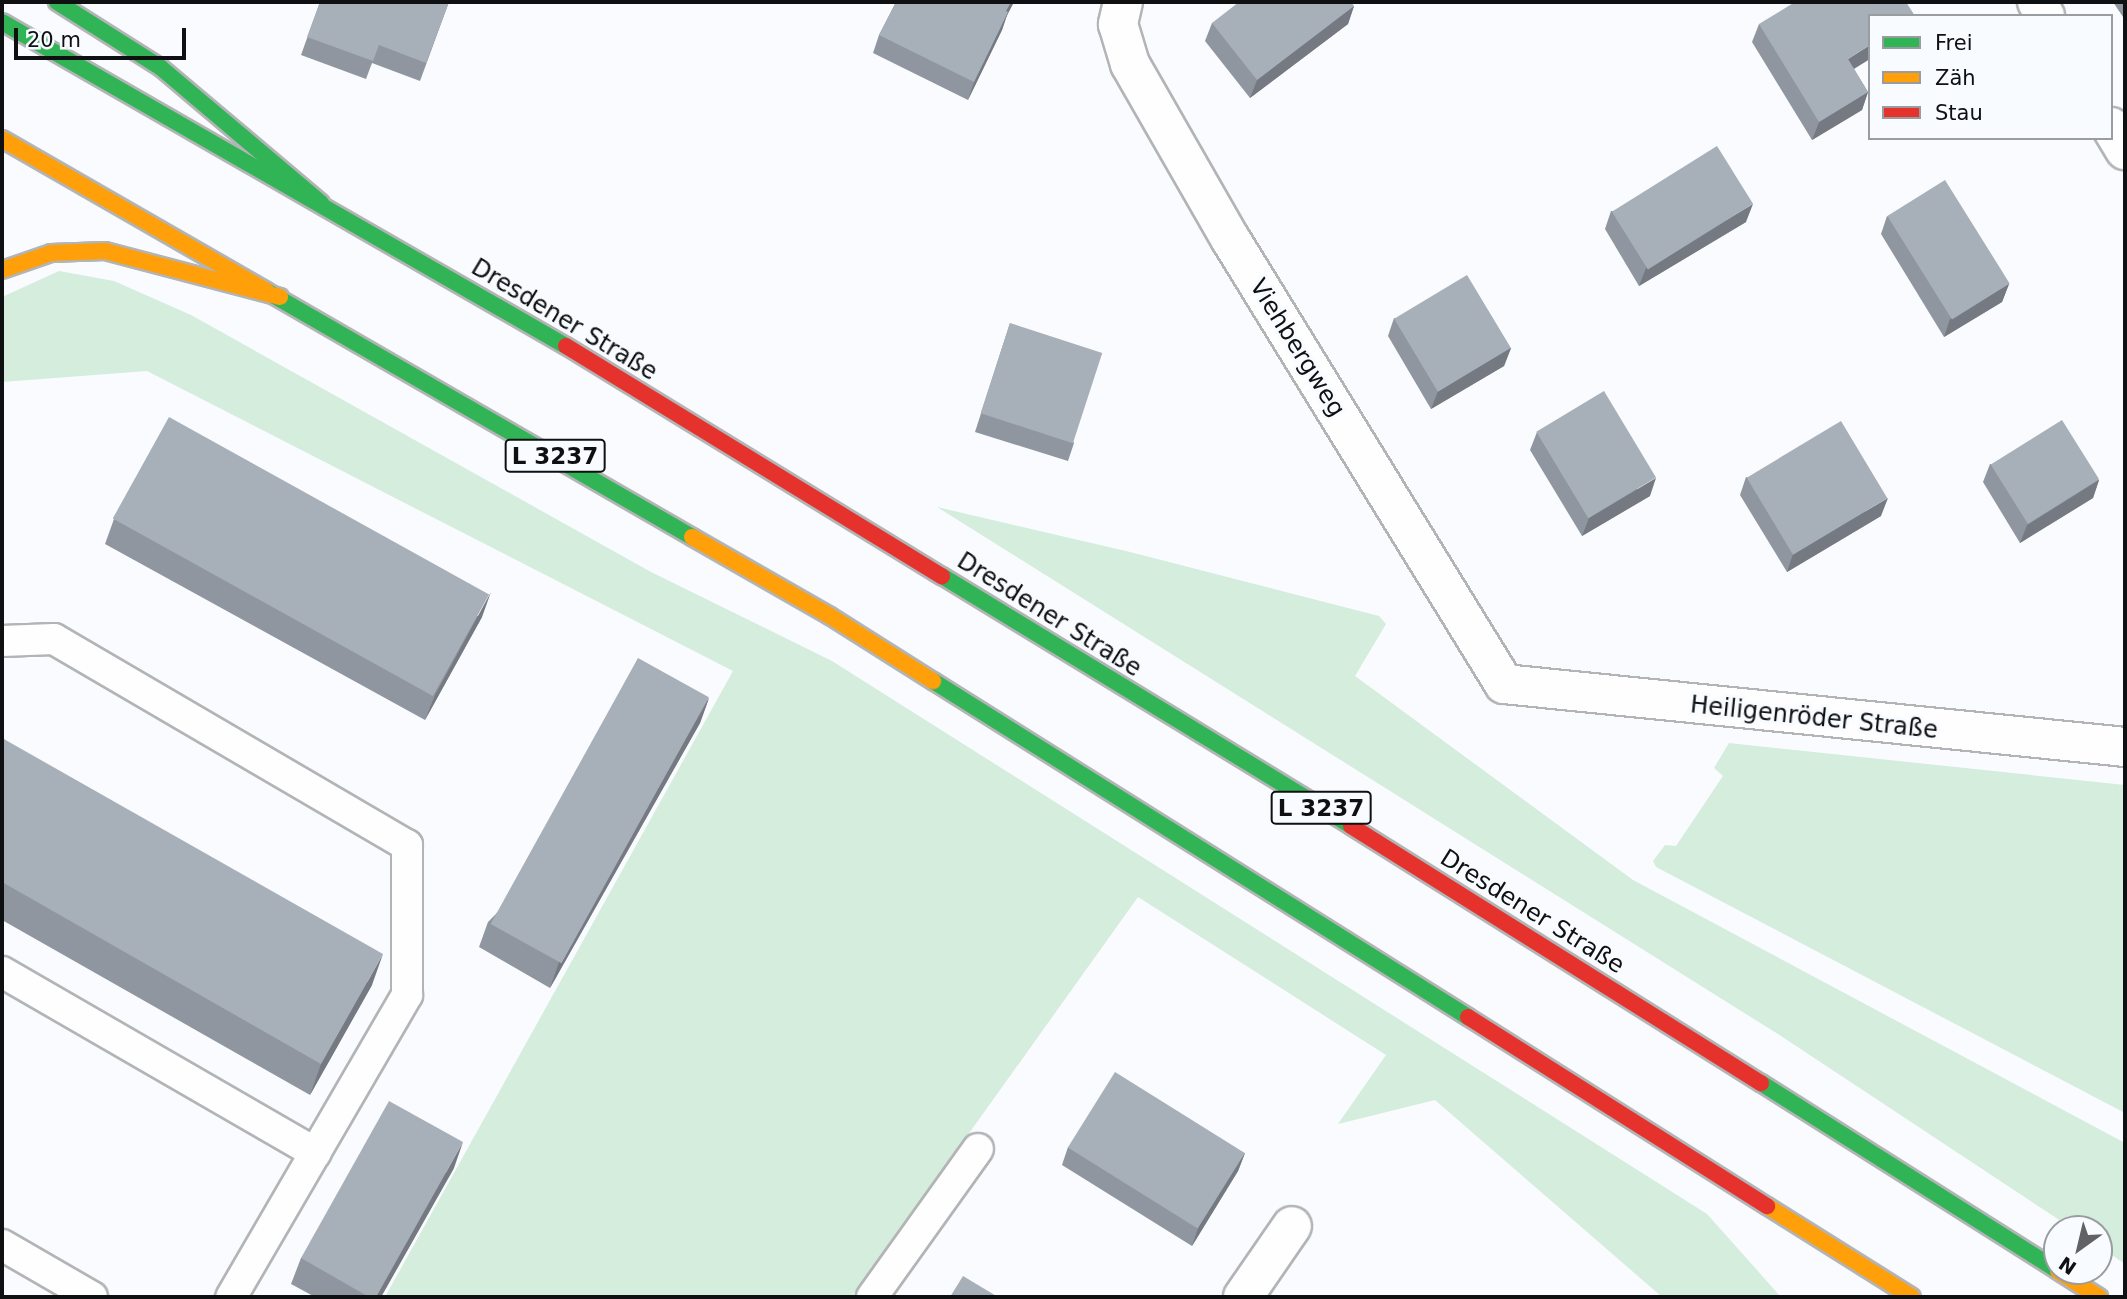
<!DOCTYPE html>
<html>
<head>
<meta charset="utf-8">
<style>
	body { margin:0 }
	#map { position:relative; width:2127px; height:1299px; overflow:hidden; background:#f9fbfe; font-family:"DejaVu Sans",sans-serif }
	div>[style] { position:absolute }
	.green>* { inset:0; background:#d4eddd }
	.roads { filter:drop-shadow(2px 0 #b2b4b6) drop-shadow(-2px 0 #b2b4b6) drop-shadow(0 2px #b2b4b6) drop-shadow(0 -2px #b2b4b6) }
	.lane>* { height:30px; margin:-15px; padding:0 15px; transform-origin:15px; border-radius:15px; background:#fefeff }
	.street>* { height:38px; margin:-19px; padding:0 19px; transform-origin:19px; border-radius:19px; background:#fefeff }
	.fast>* { height:16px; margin:-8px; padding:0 8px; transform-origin:8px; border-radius:8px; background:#30b455 }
	.slow>* { height:16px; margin:-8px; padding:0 8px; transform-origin:8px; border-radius:8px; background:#ff9f0a }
	.jam>* { height:16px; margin:-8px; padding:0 8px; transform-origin:8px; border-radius:8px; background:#e5322d }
	.wall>* { inset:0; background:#90969f }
	.shaded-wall>* { inset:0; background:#757a82 }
	.building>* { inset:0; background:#a7afb9; transform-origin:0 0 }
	span { translate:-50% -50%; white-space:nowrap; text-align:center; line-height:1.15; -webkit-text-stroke:6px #f8fbff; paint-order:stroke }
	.shield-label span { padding:2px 5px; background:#f8fbff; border:2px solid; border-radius:5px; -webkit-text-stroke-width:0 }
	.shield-label { font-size:23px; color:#0e1012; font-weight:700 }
	.street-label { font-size:24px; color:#0e1012 }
	.frame { position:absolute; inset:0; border:4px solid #0e1012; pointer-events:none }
	.legend { position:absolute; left:1868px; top:14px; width:245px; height:126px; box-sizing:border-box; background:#f8fbff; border:2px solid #9a9da0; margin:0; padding:9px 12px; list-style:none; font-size:21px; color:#0e1012 }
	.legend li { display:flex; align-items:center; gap:14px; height:35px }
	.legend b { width:35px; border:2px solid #9a9da0 }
	.north { position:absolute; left:2043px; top:1215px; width:70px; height:70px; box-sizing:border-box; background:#f8fbff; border:2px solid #9a9da0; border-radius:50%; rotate:214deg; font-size:19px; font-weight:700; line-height:28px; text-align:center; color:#0e1012 }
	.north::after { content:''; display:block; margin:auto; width:24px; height:32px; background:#606265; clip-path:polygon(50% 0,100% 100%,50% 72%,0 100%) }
	.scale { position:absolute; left:14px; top:28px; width:172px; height:32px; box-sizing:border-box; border:4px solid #0e1012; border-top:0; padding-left:9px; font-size:21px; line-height:24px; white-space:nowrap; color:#0e1012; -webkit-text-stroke:5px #f8fbff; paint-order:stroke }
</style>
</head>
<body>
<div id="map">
	<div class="green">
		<div style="clip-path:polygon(59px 271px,114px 281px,191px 315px,651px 572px,832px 661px,1707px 1214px,1781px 1297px,1662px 1297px,1435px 1100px,1338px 1124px,1386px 1055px,1138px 897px,852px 1297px,385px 1297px,733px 671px,147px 371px,2px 382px,2px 297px)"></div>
		<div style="clip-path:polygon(937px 507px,1130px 552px,1379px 616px,1386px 624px,1355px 676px,1633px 880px,2125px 1143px,2125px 1264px,2099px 1246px,2099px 1229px,2073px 1229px,1781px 1036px)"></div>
		<div style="clip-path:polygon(1729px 743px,2125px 785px,2125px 1113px,1656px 867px,1653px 861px,1665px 845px,1676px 846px,1723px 776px,1714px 768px)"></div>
	</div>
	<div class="roads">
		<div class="lane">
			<div style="left:2px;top:641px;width:52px;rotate:-2.2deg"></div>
			<div style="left:54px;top:639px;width:409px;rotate:30.3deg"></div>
			<div style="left:407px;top:845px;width:150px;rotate:90deg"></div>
			<div style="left:407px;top:995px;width:350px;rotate:120.2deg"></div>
			<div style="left:2px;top:972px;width:362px;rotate:30deg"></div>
			<div style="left:2px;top:1245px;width:104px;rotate:30deg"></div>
			<div style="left:872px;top:1297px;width:182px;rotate:-54.4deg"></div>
		</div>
		<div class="street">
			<div style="left:1123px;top:2px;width:23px;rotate:103deg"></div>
			<div style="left:1118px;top:24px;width:42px;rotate:73.3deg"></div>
			<div style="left:1130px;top:64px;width:203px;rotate:60.2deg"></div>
			<div style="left:1231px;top:240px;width:521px;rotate:58.41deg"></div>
			<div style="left:1504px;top:684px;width:624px;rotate:5.79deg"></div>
			<div style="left:2037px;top:2px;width:16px;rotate:60deg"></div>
			<div style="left:2111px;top:127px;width:27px;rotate:59deg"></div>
			<div style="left:1243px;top:1297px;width:86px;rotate:-55.4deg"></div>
		</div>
		<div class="fast">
			<div style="left:57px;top:2px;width:122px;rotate:32.3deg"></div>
			<div style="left:160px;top:67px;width:211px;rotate:40.2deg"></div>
			<div style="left:2px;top:22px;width:650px;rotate:29.88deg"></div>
			<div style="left:266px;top:291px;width:492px;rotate:30deg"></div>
			<div style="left:942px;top:576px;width:479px;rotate:31.4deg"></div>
			<div style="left:933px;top:681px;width:632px;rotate:32.13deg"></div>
			<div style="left:1761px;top:1083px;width:350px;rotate:32.3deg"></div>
		</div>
		<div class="slow">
			<div style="left:2px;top:139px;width:305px;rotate:29.9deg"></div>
			<div style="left:2px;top:270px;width:52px;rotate:-19.1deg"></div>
			<div style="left:51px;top:253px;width:54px;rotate:-2.1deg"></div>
			<div style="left:105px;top:251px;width:181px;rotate:14.7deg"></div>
			<div style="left:692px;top:537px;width:159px;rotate:29.8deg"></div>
			<div style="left:830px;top:616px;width:122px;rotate:32.3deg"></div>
			<div style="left:1767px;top:1206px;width:171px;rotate:32.1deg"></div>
			<div style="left:2058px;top:1271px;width:49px;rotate:32.4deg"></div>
		</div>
		<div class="jam">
			<div style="left:566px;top:346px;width:441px;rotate:31.5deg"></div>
			<div style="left:1351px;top:826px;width:484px;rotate:32.1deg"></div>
			<div style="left:1468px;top:1017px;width:354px;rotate:32.3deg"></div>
		</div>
	</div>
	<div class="wall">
		<div style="clip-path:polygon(320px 2px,449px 2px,420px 81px,372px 63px,366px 79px,301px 55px)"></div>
		<div style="clip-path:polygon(896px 2px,1014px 2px,1008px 12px,1002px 30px,968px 100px,873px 53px,879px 35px)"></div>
		<div style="clip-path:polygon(2113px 2px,2125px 2px,2125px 20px)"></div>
		<div style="clip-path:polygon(1354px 6px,1348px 24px,1250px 98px,1205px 41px,1212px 23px)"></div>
		<div style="clip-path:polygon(1759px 24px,1854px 69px,1868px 92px,1862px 110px,1812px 140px,1752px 42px)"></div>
		<div style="clip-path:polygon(1611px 211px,1746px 222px,1639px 286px,1605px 229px)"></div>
		<div style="clip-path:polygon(1887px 216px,2009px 284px,2002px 302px,1944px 337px,1881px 234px)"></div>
		<div style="clip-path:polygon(1394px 318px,1511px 348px,1504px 366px,1431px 409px,1388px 336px)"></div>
		<div style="clip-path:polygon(1010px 323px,1074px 443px,1068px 461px,975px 432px)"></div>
		<div style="clip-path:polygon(1537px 432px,1650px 496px,1582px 536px,1530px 450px)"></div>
		<div style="clip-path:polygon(1990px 464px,2099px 480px,2093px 498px,2020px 543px,1983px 482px)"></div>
		<div style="clip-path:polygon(1746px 477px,1881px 516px,1787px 572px,1740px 495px)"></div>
		<div style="clip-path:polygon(114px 519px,482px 617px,425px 720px,105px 544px)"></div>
		<div style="clip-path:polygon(709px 698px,700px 723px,550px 988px,479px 947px,488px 922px)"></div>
		<div style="clip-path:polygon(2px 738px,372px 985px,310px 1095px,2px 920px)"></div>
		<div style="clip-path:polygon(1068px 1147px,1245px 1153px,1238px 1171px,1192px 1246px,1062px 1165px)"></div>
		<div style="clip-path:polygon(454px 1168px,381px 1297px,315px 1297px,291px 1284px,301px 1258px)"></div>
	</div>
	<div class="shaded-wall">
		<div style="clip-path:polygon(1011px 2px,1014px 2px,1000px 29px,1006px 11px)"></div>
		<div style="clip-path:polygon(1354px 6px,1348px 24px,1250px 98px,1257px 80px)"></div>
		<div style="clip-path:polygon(1008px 12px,1002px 30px,968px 100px,974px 82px)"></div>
		<div style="clip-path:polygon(1870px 45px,1870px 59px,1841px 77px,1848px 59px)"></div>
		<div style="clip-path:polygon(1868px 92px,1862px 110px,1812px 140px,1819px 122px)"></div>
		<div style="clip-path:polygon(1753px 204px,1746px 222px,1639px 286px,1646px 268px)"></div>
		<div style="clip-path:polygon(2009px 284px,2002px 302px,1944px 337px,1950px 319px)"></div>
		<div style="clip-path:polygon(1511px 348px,1504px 366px,1431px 409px,1438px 391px)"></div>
		<div style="clip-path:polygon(1656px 478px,1650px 496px,1582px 536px,1589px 518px)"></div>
		<div style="clip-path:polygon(2099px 480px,2093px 498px,2020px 543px,2027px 525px)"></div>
		<div style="clip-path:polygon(1888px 498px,1881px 516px,1787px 572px,1793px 554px)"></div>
		<div style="clip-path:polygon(491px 592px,482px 617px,425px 720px,435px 695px)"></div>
		<div style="clip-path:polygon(709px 698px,700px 723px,550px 988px,559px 962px)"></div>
		<div style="clip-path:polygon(383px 954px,372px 985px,310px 1095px,321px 1064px)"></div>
		<div style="clip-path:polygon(463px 1142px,454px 1168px,381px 1297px,376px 1297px)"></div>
		<div style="clip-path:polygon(1245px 1153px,1238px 1171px,1192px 1246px,1198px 1228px)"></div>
	</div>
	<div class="building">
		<div style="clip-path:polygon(320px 2px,449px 2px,426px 63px,379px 45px,373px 61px,307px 37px)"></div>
		<div style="clip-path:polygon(896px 2px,1011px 2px,1006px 11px,1008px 12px,974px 82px,879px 35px)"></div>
		<div style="clip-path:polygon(1239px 2px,1351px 2px,1354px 6px,1257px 80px,1212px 23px)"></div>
		<div style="clip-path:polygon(1795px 2px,1906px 2px,1915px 16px,1870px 16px,1870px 45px,1848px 59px,1868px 92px,1819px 122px,1759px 24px)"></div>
		<div style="left:1717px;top:146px;width:68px;height:124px;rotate:58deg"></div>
		<div style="left:1945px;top:180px;width:122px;height:68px;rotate:58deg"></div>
		<div style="left:1467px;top:275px;width:85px;height:85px;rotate:59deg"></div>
		<div style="left:1010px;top:323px;width:97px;height:95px;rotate:18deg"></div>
		<div style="left:1604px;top:391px;width:101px;height:79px;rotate:59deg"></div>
		<div style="left:169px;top:417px;width:366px;height:116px;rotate:29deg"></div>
		<div style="left:2062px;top:420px;width:70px;height:84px;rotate:58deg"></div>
		<div style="left:1841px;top:421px;width:90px;height:110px;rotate:59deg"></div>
		<div style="left:638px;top:658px;width:81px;height:304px;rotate:29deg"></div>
		<div style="clip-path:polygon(2px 738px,383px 954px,321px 1064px,2px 882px)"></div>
		<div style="left:1115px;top:1072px;width:153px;height:89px;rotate:32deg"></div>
		<div style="clip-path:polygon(389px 1101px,463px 1142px,376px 1297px,369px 1297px,301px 1258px)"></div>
		<div style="clip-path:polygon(963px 1276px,998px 1297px,950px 1297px)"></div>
	</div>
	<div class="shield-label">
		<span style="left:555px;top:456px">L 3237</span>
		<span style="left:1321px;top:808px">L 3237</span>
	</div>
	<div class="street-label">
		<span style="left:564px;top:320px;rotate:31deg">Dresdener Straße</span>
		<span style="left:1297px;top:348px;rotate:58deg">Viehbergweg</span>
		<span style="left:1049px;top:615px;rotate:32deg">Dresdener Straße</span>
		<span style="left:1814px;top:718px;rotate:6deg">Heiligenröder Straße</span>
		<span style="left:1532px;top:912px;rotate:32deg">Dresdener Straße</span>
	</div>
	<div class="frame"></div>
	<ul class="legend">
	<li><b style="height:9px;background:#30b455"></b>Frei</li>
	<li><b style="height:9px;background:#ff9f0a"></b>Zäh</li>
	<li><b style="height:9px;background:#e5322d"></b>Stau</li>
	</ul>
	<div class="north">N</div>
	<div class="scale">20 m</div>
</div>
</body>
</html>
